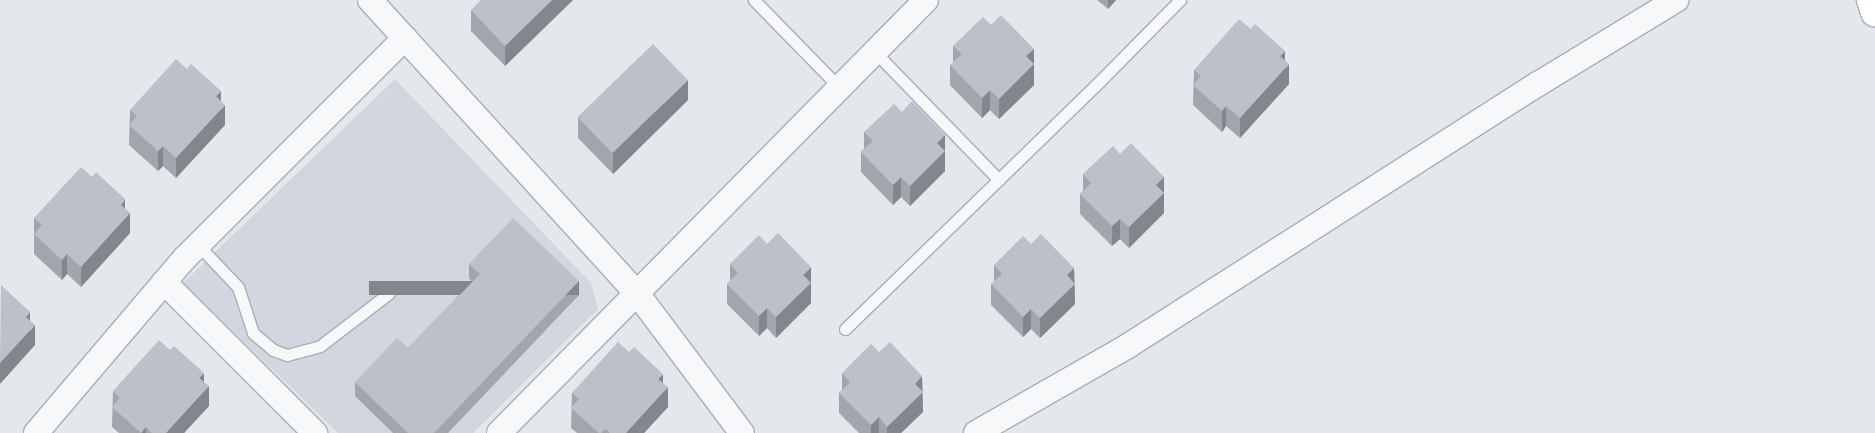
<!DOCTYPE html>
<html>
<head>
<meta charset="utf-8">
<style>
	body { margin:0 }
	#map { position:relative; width:1875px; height:433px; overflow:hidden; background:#e4e7ec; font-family:Raleway,sans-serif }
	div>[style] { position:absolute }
	.built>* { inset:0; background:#d2d6de }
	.roads { filter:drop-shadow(1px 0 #a9aeb7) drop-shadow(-1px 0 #a9aeb7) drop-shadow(0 1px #a9aeb7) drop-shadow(0 -1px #a9aeb7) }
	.lane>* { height:11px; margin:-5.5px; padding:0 5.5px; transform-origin:5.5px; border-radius:5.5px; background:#f7f8fa }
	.street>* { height:24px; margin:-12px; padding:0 12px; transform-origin:12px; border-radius:12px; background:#f7f8fa }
	.secondary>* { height:28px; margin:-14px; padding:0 14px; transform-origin:14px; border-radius:14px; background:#fff }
	.wall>* { inset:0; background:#a1a5ae }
	.shaded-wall>* { inset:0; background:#83868d; transform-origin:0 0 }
	.building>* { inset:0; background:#bbc0ca; transform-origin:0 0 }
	span { translate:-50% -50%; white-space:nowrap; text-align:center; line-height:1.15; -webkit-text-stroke:4.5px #f4f6f9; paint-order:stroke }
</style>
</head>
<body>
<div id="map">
	<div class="built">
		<div style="clip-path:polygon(395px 79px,591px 283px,598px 309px,473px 433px,338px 433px,183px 283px)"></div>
	</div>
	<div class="roads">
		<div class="lane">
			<div style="left:754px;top:0;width:122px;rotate:45.7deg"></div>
			<div style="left:875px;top:52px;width:178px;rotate:45.9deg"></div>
			<div style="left:198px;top:245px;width:58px;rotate:46.4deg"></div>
			<div style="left:238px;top:287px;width:48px;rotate:71.9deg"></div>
			<div style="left:253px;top:333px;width:26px;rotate:40deg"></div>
			<div style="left:273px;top:350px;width:15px;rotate:20deg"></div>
			<div style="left:287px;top:355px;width:34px;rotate:-15deg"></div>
			<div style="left:320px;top:346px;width:87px;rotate:-37.5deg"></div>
			<div style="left:845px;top:329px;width:356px;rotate:-44.2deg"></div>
			<div style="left:1100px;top:81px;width:114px;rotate:-45.4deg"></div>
		</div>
		<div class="street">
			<div style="left:370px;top:0;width:395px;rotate:47.7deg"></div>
			<div style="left:636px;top:292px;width:176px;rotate:53.1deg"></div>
			<div style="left:164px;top:282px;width:214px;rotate:45deg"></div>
			<div style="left:36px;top:433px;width:230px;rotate:-49.6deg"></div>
			<div style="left:185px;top:258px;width:311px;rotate:-45deg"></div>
			<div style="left:499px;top:433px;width:608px;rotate:-45.4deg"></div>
			<div style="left:976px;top:433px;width:175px;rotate:-29.8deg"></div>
			<div style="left:1128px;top:346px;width:487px;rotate:-32.6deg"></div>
			<div style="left:1538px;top:84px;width:162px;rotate:-31.3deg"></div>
		</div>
		<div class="secondary">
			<div style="left:1871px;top:0;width:13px;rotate:72deg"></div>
		</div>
	</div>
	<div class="wall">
		<div style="clip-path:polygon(573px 0,505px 66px,471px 31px,471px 10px)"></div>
		<div style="clip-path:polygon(1097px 0,1116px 0,1108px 9px)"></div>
		<div style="clip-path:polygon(991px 25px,1034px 49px,1034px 85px,999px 119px,990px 110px,982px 118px,950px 85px,950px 65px,953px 63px,953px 46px)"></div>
		<div style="clip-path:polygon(1285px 60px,1289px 84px,1240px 138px,1226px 126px,1222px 132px,1193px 105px,1194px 70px)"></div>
		<div style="clip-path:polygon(221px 100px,225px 125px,176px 178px,163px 166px,158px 171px,129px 145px,130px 110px)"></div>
		<div style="clip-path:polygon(688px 100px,613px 174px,578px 138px,578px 118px)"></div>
		<div style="clip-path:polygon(902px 112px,945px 135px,945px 171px,910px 206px,901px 197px,893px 205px,861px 172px,861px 152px,864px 149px,864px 132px)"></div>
		<div style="clip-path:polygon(1120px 154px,1164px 177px,1164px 213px,1129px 248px,1120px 239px,1112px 246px,1080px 214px,1080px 194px,1083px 191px,1083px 174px)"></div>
		<div style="clip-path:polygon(125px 208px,130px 233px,81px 287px,67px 274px,62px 280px,34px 254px,34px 218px)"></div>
		<div style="clip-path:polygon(767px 244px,811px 282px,811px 303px,776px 338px,767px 328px,759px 336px,727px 304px,727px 284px,730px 281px,730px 264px)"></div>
		<div style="clip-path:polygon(1031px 244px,1074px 268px,1075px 304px,1040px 338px,1031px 329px,1023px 337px,991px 305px,991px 284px,994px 282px,994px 265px)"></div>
		<div style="clip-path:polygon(469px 264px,579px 295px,448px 433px,393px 433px,355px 396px,355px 382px,408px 348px,472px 282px,469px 278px)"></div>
		<div style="clip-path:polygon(879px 352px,922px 376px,923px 412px,901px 433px,859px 433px,839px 413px,839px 393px,842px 390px,842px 373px)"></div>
		<div style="clip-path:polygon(204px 382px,209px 406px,184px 433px,119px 433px,112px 427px,113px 391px)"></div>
		<div style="clip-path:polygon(663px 383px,668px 407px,644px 433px,577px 433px,571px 428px,572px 393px)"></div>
	</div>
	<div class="shaded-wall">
		<div style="clip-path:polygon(552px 0,573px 0,505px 66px,505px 46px)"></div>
		<div style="clip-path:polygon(1108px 0,1116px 0,1108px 9px)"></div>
		<div style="clip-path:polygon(1034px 49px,1034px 85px,999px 119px,999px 99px,1026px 56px)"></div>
		<div style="clip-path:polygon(1285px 51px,1285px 69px,1289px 64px,1289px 84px,1240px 138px,1240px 118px,1280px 56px)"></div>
		<div style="clip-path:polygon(688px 80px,688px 100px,613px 174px,613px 153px)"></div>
		<div style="clip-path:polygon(990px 90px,990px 110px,982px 118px,982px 98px)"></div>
		<div style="clip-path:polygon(221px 91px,221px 110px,225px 105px,225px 125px,176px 178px,176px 158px,216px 96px)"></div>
		<div style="clip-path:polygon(1226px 106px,1226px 126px,1222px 132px,1222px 111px)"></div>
		<div style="clip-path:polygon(945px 135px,945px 171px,910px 206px,910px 186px,937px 143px)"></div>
		<div style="clip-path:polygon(163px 146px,163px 166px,158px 171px,158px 151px)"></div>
		<div style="clip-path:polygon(901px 177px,901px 197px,893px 205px,893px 185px)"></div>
		<div style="clip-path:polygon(1164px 177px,1164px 213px,1129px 248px,1129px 227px,1156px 185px)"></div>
		<div style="clip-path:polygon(125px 199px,125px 218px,130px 213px,130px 233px,81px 287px,81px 267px,121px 205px)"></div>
		<div style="clip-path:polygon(1120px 219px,1120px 239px,1112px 246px,1112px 226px)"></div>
		<div style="clip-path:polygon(67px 254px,67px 274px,62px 280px,62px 260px)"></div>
		<div style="clip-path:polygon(811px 267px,811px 303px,776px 338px,776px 317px,803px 275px)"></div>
		<div style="clip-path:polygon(1074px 268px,1075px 304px,1040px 338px,1040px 318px,1067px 275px)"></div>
		<div style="left:579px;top:281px;width:14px;height:210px;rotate:90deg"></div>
		<div style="clip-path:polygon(767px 308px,767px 328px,759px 336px,759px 316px)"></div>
		<div style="clip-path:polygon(1031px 309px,1031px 329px,1023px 337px,1023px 317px)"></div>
		<div style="clip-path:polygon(30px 312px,30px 331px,35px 325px,35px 345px,0 384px,0 363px,26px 317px)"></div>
		<div style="clip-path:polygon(204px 373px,204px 391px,209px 386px,209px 406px,184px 433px,166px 433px,199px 378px)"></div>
		<div style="clip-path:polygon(663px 374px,663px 392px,668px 387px,668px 407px,644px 433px,626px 433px,658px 379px)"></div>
		<div style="clip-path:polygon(922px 376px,923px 412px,901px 433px,887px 433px,887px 427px,915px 384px)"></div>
		<div style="clip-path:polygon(879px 417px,879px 433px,871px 433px,871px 425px)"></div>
		<div style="clip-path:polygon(146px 427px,146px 433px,141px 433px)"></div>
	</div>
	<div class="building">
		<div style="clip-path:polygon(481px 0,552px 0,505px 46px,471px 10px)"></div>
		<div style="clip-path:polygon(1001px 15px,1034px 49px,1026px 56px,1034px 64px,999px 99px,990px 90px,982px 98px,950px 65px,962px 54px,953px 46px,983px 17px,991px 25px)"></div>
		<div style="clip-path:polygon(1239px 19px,1251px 29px,1255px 24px,1285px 51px,1280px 56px,1289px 64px,1240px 118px,1226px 106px,1222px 111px,1193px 85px,1201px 76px,1194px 70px)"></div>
		<div style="left:653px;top:44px;width:50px;height:105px;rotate:46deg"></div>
		<div style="clip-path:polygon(176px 59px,187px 69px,191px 64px,221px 91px,216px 96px,225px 105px,176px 158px,163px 146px,158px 151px,129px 125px,137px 116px,130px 110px)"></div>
		<div style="clip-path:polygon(912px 101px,945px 135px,937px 143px,945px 151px,910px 186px,901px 177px,893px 185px,861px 152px,873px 141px,864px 132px,894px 104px,902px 112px)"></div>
		<div style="clip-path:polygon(1131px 143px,1164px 177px,1156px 185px,1164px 193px,1129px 227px,1120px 219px,1112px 226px,1080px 194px,1091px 183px,1083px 174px,1113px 146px,1120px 154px)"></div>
		<div style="clip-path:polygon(81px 167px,92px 177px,96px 172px,125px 199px,121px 205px,130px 213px,81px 267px,67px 254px,62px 260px,34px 234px,42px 225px,34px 218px)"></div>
		<div style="clip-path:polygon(513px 218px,579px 281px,434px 433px,408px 433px,355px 382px,397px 338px,408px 348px,480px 274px,469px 264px)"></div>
		<div style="clip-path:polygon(778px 233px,811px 267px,803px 275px,811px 283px,776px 317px,767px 308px,759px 316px,727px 284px,738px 273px,730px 264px,759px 235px,767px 244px)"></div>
		<div style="clip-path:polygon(1041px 234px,1074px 268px,1067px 275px,1075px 284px,1040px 318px,1031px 309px,1023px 317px,991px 284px,1002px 274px,994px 265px,1023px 236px,1031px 244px)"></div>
		<div style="clip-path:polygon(1px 285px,30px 312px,26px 317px,35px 325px,0 363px)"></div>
		<div style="clip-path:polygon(159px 340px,170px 350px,174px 346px,204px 373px,199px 378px,209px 386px,166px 433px,152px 433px,146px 427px,141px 433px,112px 407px,120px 398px,113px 391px)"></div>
		<div style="clip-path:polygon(618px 342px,629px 352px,634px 347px,663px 374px,658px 379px,668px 387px,626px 433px,610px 433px,605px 429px,601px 433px,599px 433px,571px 408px,579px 399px,572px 393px)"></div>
		<div style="clip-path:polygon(890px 342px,922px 376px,915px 384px,923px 392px,887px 427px,879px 417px,871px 425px,839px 393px,850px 382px,842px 373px,871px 344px,879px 352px)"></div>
	</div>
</div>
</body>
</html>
